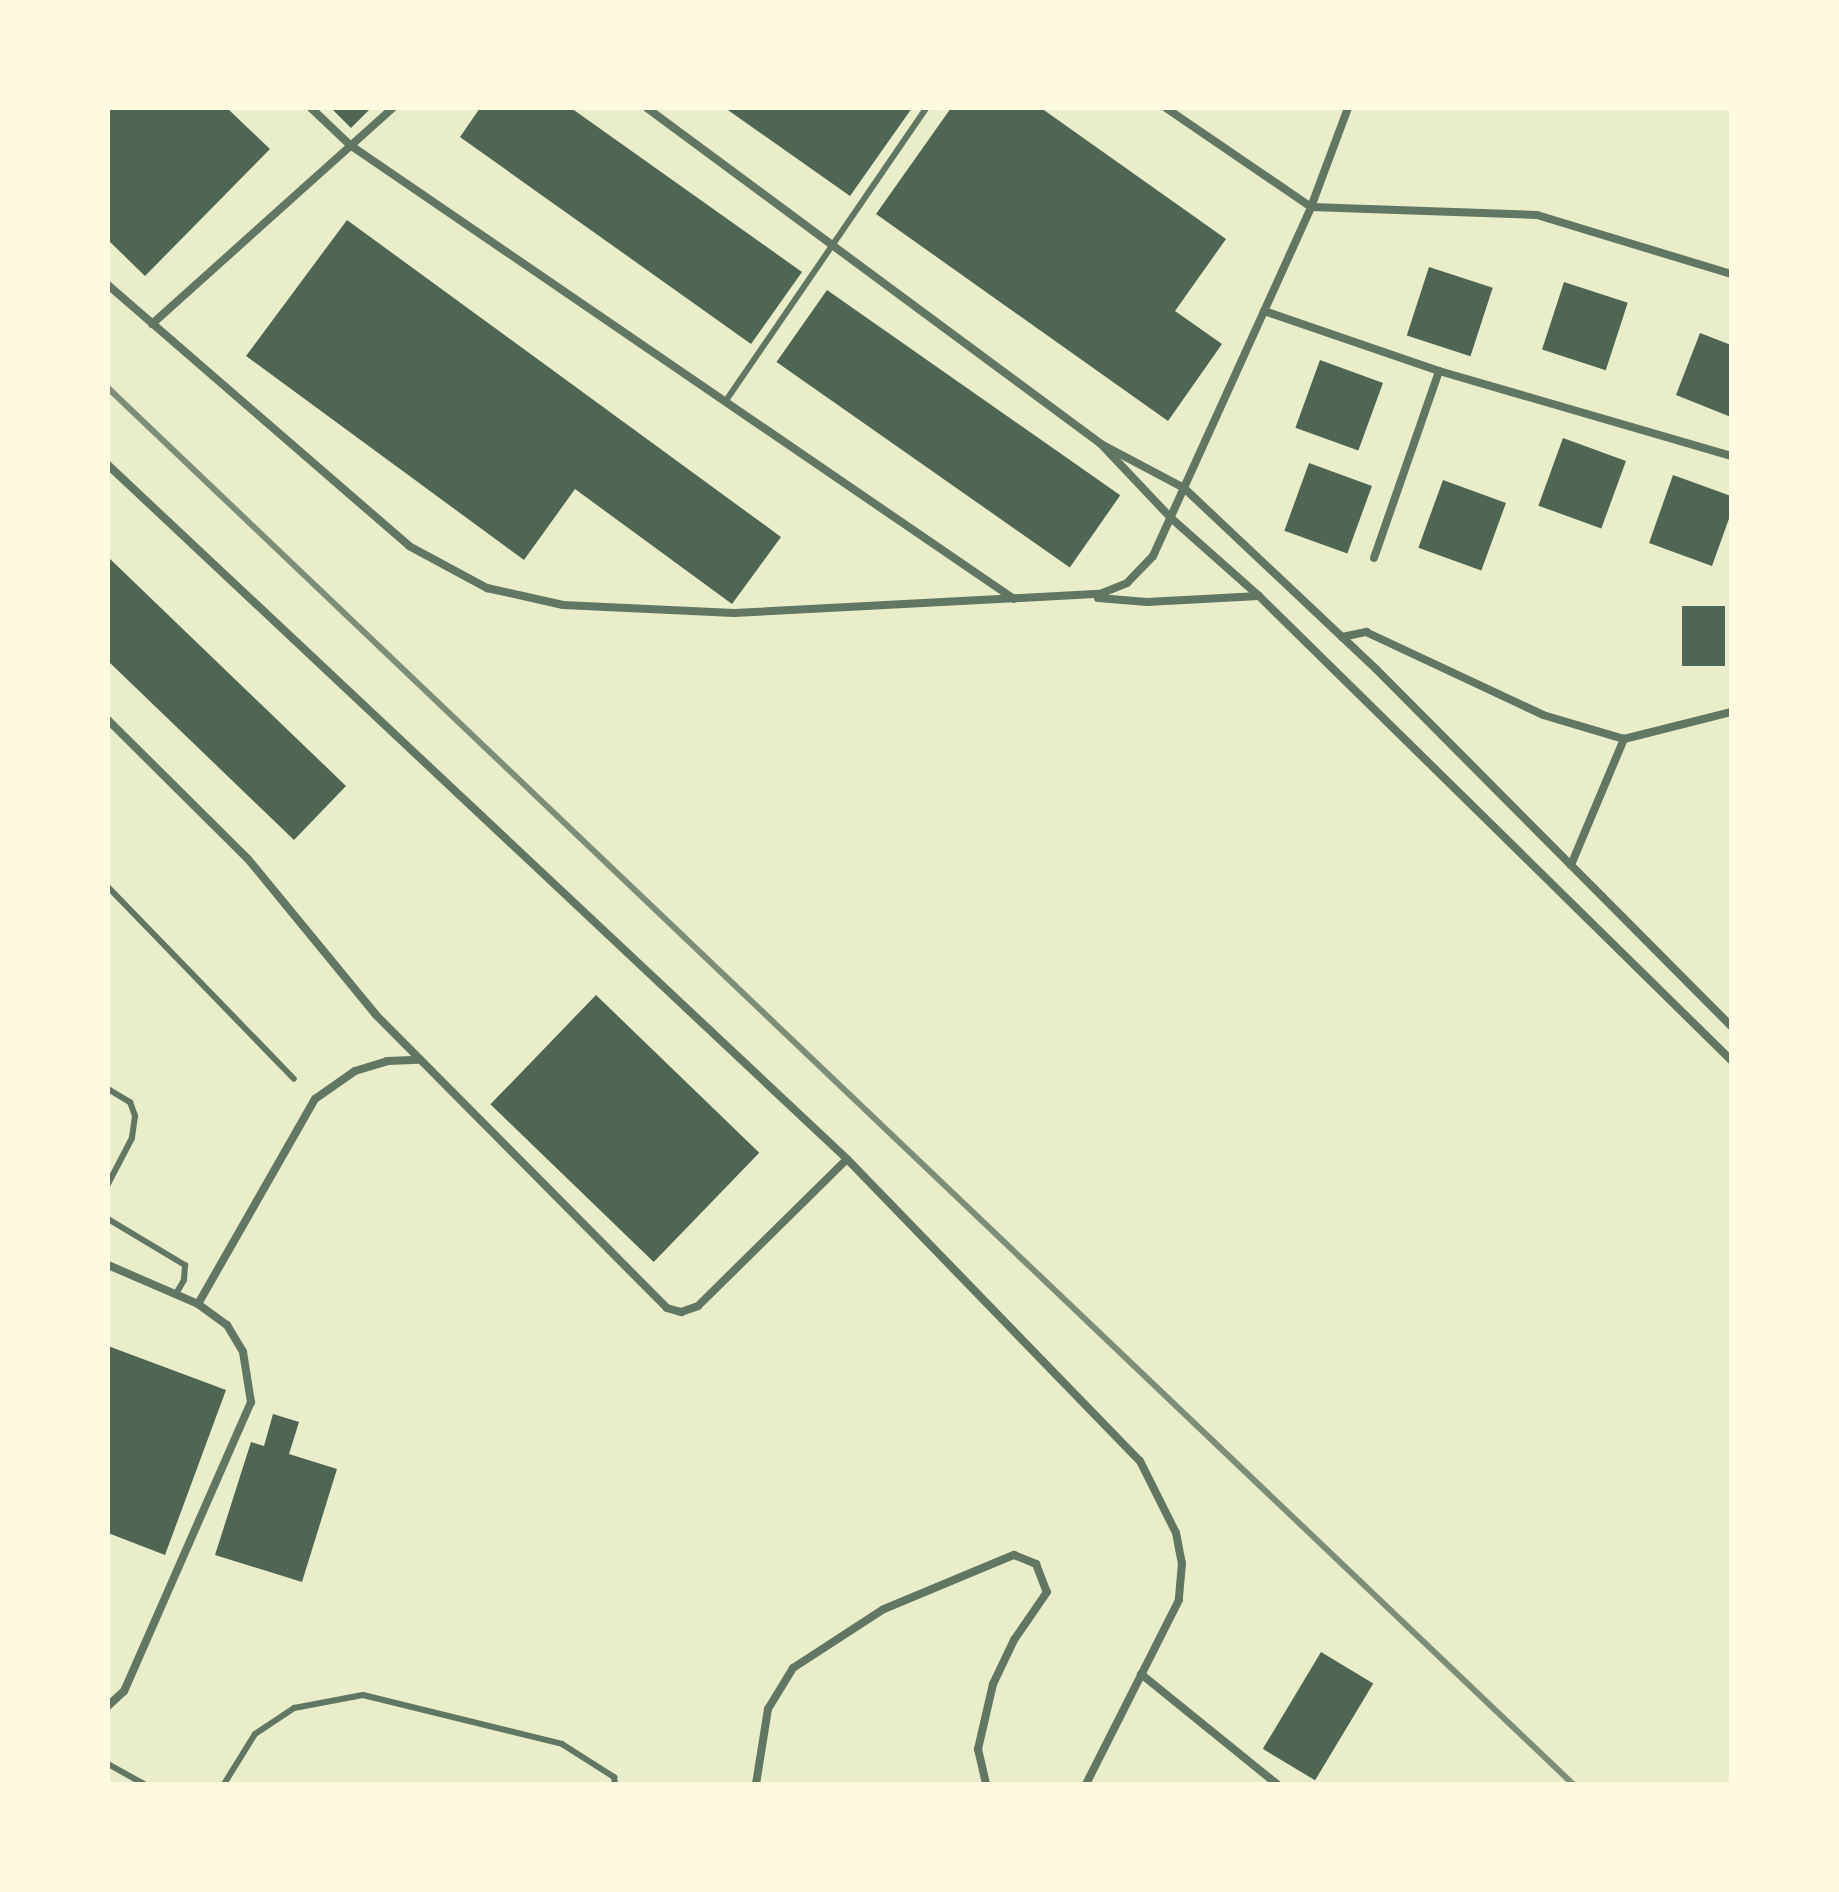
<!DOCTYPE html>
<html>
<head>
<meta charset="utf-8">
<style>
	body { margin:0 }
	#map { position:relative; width:1839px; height:1892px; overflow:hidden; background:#e9edc9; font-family:Roboto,sans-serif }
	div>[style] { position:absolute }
	.building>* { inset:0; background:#4f6655; transform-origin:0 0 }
	.service>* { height:6px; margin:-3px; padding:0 3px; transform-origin:3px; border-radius:3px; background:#617663 }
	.minor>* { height:8px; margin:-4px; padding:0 4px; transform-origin:4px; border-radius:4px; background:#617663 }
	.rail>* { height:6px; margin:-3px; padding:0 3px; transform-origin:3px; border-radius:3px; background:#7c8e77 }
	span { translate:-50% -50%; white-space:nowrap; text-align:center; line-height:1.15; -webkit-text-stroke:7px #fefae0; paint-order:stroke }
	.frame { position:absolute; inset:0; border:110px solid #fefae0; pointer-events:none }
</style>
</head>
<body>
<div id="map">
	<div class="building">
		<div style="clip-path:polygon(108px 108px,227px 108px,270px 149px,145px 276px,108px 240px)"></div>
		<div style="clip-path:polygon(331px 108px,371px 108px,351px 128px)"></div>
		<div style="clip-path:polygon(480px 108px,571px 108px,802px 272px,751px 344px,460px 137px)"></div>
		<div style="clip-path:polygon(725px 108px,912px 108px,850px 196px)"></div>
		<div style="clip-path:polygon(951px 108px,1041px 108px,1226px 239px,1175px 311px,1222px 344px,1168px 421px,876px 214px)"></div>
		<div style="clip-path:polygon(347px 220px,781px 537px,732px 604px,575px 489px,524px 560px,246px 356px)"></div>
		<div style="left:1429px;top:267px;width:67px;height:72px;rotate:18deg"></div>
		<div style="left:1564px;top:282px;width:67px;height:71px;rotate:18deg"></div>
		<div style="left:827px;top:290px;width:358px;height:88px;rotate:35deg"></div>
		<div style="clip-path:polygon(1700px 333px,1731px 345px,1731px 417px,1676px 395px)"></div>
		<div style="left:1320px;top:360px;width:67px;height:72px;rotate:20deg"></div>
		<div style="left:1563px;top:438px;width:67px;height:72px;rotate:20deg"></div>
		<div style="left:1309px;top:463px;width:67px;height:72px;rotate:20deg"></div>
		<div style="clip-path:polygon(1673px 475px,1731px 496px,1731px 513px,1712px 566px,1649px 543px)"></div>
		<div style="left:1443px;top:480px;width:67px;height:72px;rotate:20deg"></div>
		<div style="clip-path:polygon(108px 557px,346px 786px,294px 840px,108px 661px)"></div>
		<div style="left:1682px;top:606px;width:43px;height:60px"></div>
		<div style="left:596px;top:995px;width:227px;height:152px;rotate:44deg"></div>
		<div style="clip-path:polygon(108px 1346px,226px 1390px,165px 1555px,108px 1533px)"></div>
		<div style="clip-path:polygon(273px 1414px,299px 1422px,289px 1454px,337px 1469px,302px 1582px,215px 1555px,251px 1442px,264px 1446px)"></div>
		<div style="left:1321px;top:1652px;width:61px;height:113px;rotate:31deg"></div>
	</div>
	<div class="service">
		<div style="left:725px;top:402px;width:356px;rotate:-55.6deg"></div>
		<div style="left:108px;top:887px;width:267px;rotate:45.9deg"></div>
		<div style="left:108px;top:1089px;width:26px;rotate:31deg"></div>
		<div style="left:130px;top:1102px;width:15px;rotate:70deg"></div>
		<div style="left:135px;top:1116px;width:22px;rotate:98deg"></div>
		<div style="left:132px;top:1138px;width:52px;rotate:117.6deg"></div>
		<div style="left:108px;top:1219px;width:90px;rotate:30.9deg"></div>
		<div style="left:185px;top:1265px;width:15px;rotate:94deg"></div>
		<div style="left:184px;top:1280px;width:16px;rotate:120deg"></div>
		<div style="left:108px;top:1764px;width:41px;rotate:29.1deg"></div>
		<div style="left:224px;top:1784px;width:59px;rotate:-58.2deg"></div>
		<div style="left:255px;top:1734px;width:47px;rotate:-33.7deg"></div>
		<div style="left:294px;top:1708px;width:70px;rotate:-10.7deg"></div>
		<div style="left:363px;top:1695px;width:205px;rotate:13.8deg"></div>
		<div style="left:562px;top:1744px;width:62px;rotate:32.4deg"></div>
		<div style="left:614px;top:1777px;width:7px;rotate:82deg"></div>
	</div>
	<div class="minor">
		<div style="left:311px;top:108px;width:54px;rotate:43.5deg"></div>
		<div style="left:350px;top:145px;width:804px;rotate:34.36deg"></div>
		<div style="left:647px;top:108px;width:565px;rotate:36.5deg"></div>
		<div style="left:1101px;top:444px;width:102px;rotate:46.6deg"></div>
		<div style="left:1171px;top:518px;width:118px;rotate:41.6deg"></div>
		<div style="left:1166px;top:108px;width:176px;rotate:34.3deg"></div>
		<div style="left:1311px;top:207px;width:226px;rotate:2deg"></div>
		<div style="left:1537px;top:215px;width:203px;rotate:16.9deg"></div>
		<div style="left:108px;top:285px;width:398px;rotate:40.9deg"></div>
		<div style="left:409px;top:546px;width:89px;rotate:28.3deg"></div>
		<div style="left:487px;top:588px;width:78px;rotate:12.6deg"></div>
		<div style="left:563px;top:605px;width:171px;rotate:2.7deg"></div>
		<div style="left:734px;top:613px;width:366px;rotate:-3deg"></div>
		<div style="left:1100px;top:594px;width:29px;rotate:-22deg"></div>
		<div style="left:1127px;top:583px;width:37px;rotate:-46deg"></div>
		<div style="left:1153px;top:556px;width:383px;rotate:-65.6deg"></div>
		<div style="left:1311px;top:207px;width:106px;rotate:-69.5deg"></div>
		<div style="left:1264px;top:311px;width:185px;rotate:18.9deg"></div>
		<div style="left:1439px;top:371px;width:304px;rotate:16.2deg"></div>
		<div style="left:152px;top:324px;width:324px;rotate:-41.9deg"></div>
		<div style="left:1101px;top:444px;width:94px;rotate:27.9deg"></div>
		<div style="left:1184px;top:488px;width:264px;rotate:43.3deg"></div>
		<div style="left:1376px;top:669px;width:503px;rotate:45.16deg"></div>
		<div style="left:108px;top:465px;width:1014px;rotate:43.2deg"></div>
		<div style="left:847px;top:1159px;width:421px;rotate:45.9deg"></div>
		<div style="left:1140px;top:1461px;width:80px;rotate:63.4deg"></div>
		<div style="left:1176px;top:1533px;width:31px;rotate:79deg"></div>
		<div style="left:1182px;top:1563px;width:37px;rotate:95deg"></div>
		<div style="left:1179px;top:1600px;width:206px;rotate:116.8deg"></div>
		<div style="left:1374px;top:558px;width:198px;rotate:-70.8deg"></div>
		<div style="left:1098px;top:598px;width:49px;rotate:4.7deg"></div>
		<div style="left:1147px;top:602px;width:112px;rotate:-3.1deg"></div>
		<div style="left:1259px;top:596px;width:662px;rotate:44.51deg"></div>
		<div style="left:1342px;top:637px;width:25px;rotate:-12deg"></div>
		<div style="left:1366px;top:632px;width:195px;rotate:25.1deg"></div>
		<div style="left:1543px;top:715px;width:84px;rotate:16.5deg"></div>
		<div style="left:1624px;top:739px;width:110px;rotate:-14.2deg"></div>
		<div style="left:108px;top:720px;width:197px;rotate:44.8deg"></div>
		<div style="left:248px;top:859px;width:202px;rotate:50.6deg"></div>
		<div style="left:376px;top:1015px;width:413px;rotate:45.2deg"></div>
		<div style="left:667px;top:1308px;width:15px;rotate:16deg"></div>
		<div style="left:681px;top:1312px;width:18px;rotate:-19deg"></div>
		<div style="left:698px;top:1306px;width:209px;rotate:-44.6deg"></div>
		<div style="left:1571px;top:865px;width:137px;rotate:-67.2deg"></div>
		<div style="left:108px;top:1265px;width:98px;rotate:23.4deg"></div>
		<div style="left:198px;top:1304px;width:36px;rotate:36deg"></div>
		<div style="left:227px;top:1325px;width:31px;rotate:59deg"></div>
		<div style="left:243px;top:1352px;width:51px;rotate:80.9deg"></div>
		<div style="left:251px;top:1402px;width:316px;rotate:113.7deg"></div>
		<div style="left:124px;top:1691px;width:22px;rotate:137deg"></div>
		<div style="left:198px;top:1304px;width:236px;rotate:-60.3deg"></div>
		<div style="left:315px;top:1099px;width:49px;rotate:-35deg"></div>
		<div style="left:355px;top:1071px;width:34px;rotate:-17deg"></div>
		<div style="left:387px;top:1061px;width:33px;rotate:-2deg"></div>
		<div style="left:1141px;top:1674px;width:175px;rotate:39deg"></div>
		<div style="left:756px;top:1784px;width:76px;rotate:-80.9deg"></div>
		<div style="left:768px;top:1709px;width:48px;rotate:-58.6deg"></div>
		<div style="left:793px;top:1668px;width:108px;rotate:-33deg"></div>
		<div style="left:884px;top:1609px;width:141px;rotate:-22.6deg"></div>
		<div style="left:1014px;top:1555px;width:24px;rotate:22deg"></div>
		<div style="left:1036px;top:1564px;width:30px;rotate:69deg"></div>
		<div style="left:1047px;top:1592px;width:58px;rotate:124.5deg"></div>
		<div style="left:1014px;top:1640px;width:49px;rotate:115.5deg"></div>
		<div style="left:993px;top:1684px;width:67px;rotate:103deg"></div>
		<div style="left:978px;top:1749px;width:36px;rotate:77deg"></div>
	</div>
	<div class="rail">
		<div style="left:108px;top:388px;width:2024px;rotate:43.62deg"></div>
	</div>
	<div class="frame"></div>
</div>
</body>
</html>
